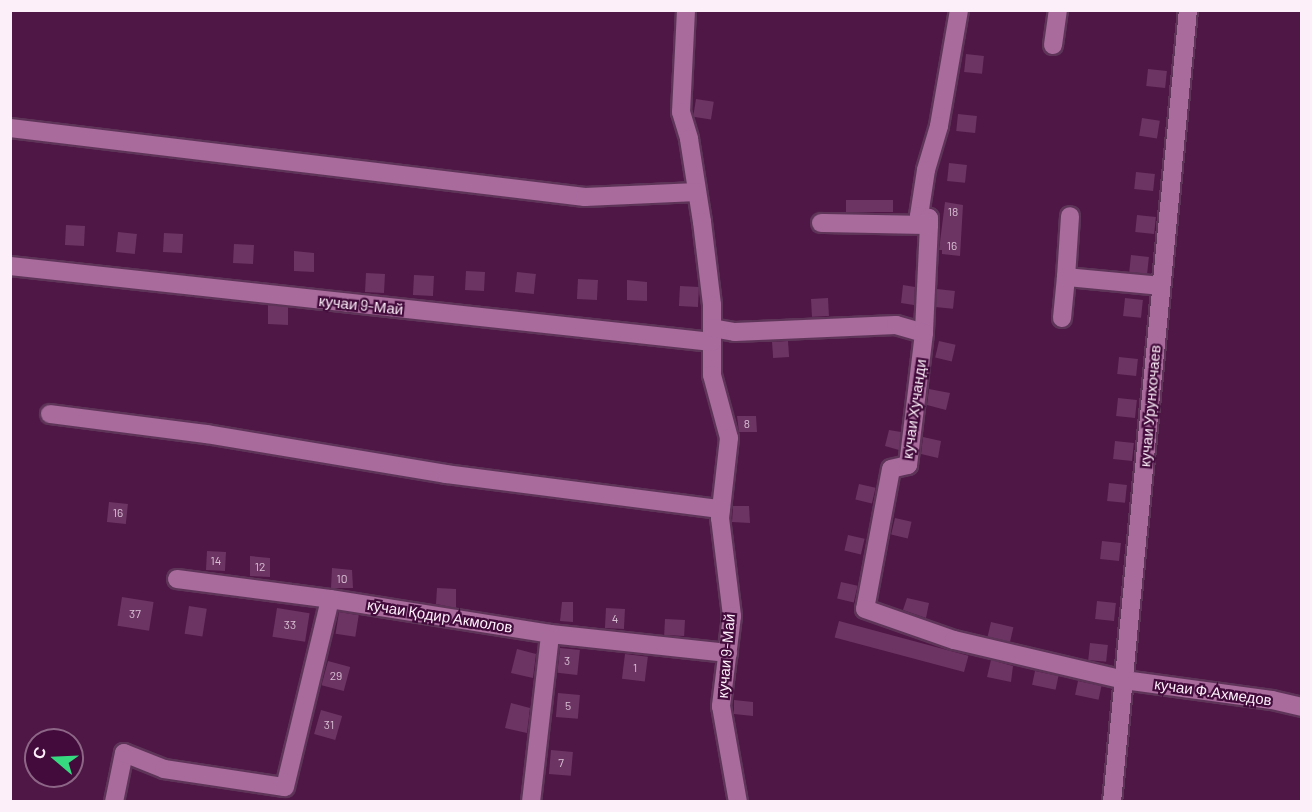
<!DOCTYPE html>
<html>
<head>
<meta charset="utf-8">
<style>
	body { margin:0 }
	#map { position:relative; width:1312px; height:812px; overflow:hidden; background:#4e1745; font-family:Barlow,sans-serif }
	div>[style] { position:absolute }
	.building>* { inset:0; background:#6c3463; transform-origin:0 0 }
	.roads { filter:drop-shadow(2px 0 #5e3559) drop-shadow(-2px 0 #5e3559) drop-shadow(0 2px #5e3559) drop-shadow(0 -2px #5e3559) }
	.minor>* { height:18px; margin:-9px; padding:0 9px; transform-origin:9px; border-radius:9px; background:#a86b9c }
	span { translate:-50% -50%; white-space:nowrap; text-align:center; line-height:1.15; -webkit-text-stroke:4.5px #420b3b; paint-order:stroke }
	.number-label { font-size:12px; color:#d9c0d4 }
	.number-label span { -webkit-text-stroke-width:0 }
	.street-label { font-size:15px; color:#fdeffa }
	.frame { position:absolute; inset:0; border:12px solid #fdeffa; pointer-events:none }
	.north { position:absolute; left:24px; top:728px; width:60px; height:60px; box-sizing:border-box; background:#420b3b; border:2px solid #8d6687; border-radius:50%; rotate:289deg; font-size:16px; font-weight:700; line-height:24px; text-align:center; color:#fdeffa }
	.north::after { content:''; display:block; margin:auto; width:21px; height:27px; background:#36d880; clip-path:polygon(50% 0,100% 100%,50% 72%,0 100%) }
</style>
</head>
<body>
<div id="map">
	<div class="building">
		<div style="left:966px;top:54px;width:18px;height:18px;rotate:6deg"></div>
		<div style="left:1148px;top:69px;width:19px;height:17px;rotate:6deg"></div>
		<div style="left:696px;top:99px;width:18px;height:18px;rotate:9deg"></div>
		<div style="left:958px;top:114px;width:19px;height:17px;rotate:6deg"></div>
		<div style="left:1142px;top:118px;width:18px;height:18px;rotate:9deg"></div>
		<div style="left:949px;top:163px;width:18px;height:18px;rotate:6deg"></div>
		<div style="left:1136px;top:172px;width:19px;height:17px;rotate:6deg"></div>
		<div style="left:846px;top:200px;width:47px;height:12px"></div>
		<div style="clip-path:polygon(945px 202px,963px 205px,960px 256px,942px 254px,942px 250px,939px 250px)"></div>
		<div style="left:1137px;top:215px;width:19px;height:17px;rotate:6deg"></div>
		<div style="left:66px;top:225px;width:19px;height:20px;rotate:3deg"></div>
		<div style="left:118px;top:232px;width:19px;height:20px;rotate:6deg"></div>
		<div style="left:164px;top:233px;width:19px;height:19px;rotate:3deg"></div>
		<div style="left:234px;top:244px;width:20px;height:19px;rotate:3deg"></div>
		<div style="clip-path:polygon(294px 251px,314px 253px,314px 272px,294px 271px)"></div>
		<div style="left:1131px;top:255px;width:18px;height:17px;rotate:6deg"></div>
		<div style="left:466px;top:271px;width:19px;height:19px;rotate:3deg"></div>
		<div style="left:517px;top:272px;width:19px;height:20px;rotate:6deg"></div>
		<div style="left:366px;top:273px;width:19px;height:19px;rotate:3deg"></div>
		<div style="left:414px;top:275px;width:20px;height:20px;rotate:3deg"></div>
		<div style="left:578px;top:279px;width:20px;height:20px;rotate:3deg"></div>
		<div style="clip-path:polygon(627px 280px,647px 282px,647px 301px,627px 300px)"></div>
		<div style="clip-path:polygon(903px 285px,915px 287px,914px 305px,901px 303px)"></div>
		<div style="left:680px;top:286px;width:19px;height:20px;rotate:3deg"></div>
		<div style="left:937px;top:289px;width:18px;height:18px;rotate:6deg"></div>
		<div style="left:828px;top:298px;width:18px;height:17px;rotate:87deg"></div>
		<div style="left:1125px;top:298px;width:18px;height:18px;rotate:6deg"></div>
		<div style="clip-path:polygon(268px 305px,288px 307px,288px 325px,268px 324px)"></div>
		<div style="left:788px;top:341px;width:16px;height:16px;rotate:86deg"></div>
		<div style="left:939px;top:341px;width:17px;height:17px;rotate:13deg"></div>
		<div style="left:1119px;top:357px;width:19px;height:17px;rotate:6deg"></div>
		<div style="clip-path:polygon(929px 389px,950px 393px,946px 410px,927px 405px)"></div>
		<div style="left:1118px;top:398px;width:19px;height:18px;rotate:6deg"></div>
		<div style="clip-path:polygon(737px 416px,756px 416px,757px 432px,739px 432px)"></div>
		<div style="clip-path:polygon(889px 430px,901px 432px,899px 450px,885px 446px)"></div>
		<div style="clip-path:polygon(923px 437px,941px 441px,938px 458px,921px 454px)"></div>
		<div style="left:1115px;top:441px;width:19px;height:18px;rotate:6deg"></div>
		<div style="left:1109px;top:483px;width:18px;height:18px;rotate:6deg"></div>
		<div style="left:859px;top:484px;width:17px;height:16px;rotate:13deg"></div>
		<div style="left:109px;top:502px;width:19px;height:20px;rotate:6deg"></div>
		<div style="clip-path:polygon(733px 506px,749px 506px,750px 523px,732px 522px)"></div>
		<div style="left:895px;top:518px;width:17px;height:17px;rotate:13deg"></div>
		<div style="left:848px;top:535px;width:17px;height:16px;rotate:13deg"></div>
		<div style="left:1102px;top:541px;width:19px;height:18px;rotate:6deg"></div>
		<div style="left:207px;top:551px;width:19px;height:19px;rotate:3deg"></div>
		<div style="clip-path:polygon(250px 556px,270px 558px,270px 577px,250px 576px)"></div>
		<div style="clip-path:polygon(332px 568px,352px 570px,353px 588px,331px 588px)"></div>
		<div style="left:841px;top:582px;width:17px;height:17px;rotate:13deg"></div>
		<div style="clip-path:polygon(437px 588px,456px 589px,456px 608px,436px 604px)"></div>
		<div style="left:122px;top:597px;width:32px;height:29px;rotate:9deg"></div>
		<div style="clip-path:polygon(907px 598px,929px 603px,926px 618px,903px 610px)"></div>
		<div style="left:1097px;top:601px;width:19px;height:18px;rotate:6deg"></div>
		<div style="clip-path:polygon(562px 602px,573px 602px,573px 622px,560px 621px)"></div>
		<div style="left:189px;top:606px;width:18px;height:28px;rotate:9deg"></div>
		<div style="left:277px;top:608px;width:33px;height:29px;rotate:9deg"></div>
		<div style="left:606px;top:608px;width:19px;height:20px;rotate:3deg"></div>
		<div style="left:339px;top:612px;width:20px;height:22px;rotate:9deg"></div>
		<div style="left:665px;top:619px;width:20px;height:16px;rotate:3deg"></div>
		<div style="left:839px;top:621px;width:134px;height:17px;rotate:15deg"></div>
		<div style="left:991px;top:622px;width:23px;height:15px;rotate:13deg"></div>
		<div style="left:1090px;top:643px;width:18px;height:17px;rotate:6deg"></div>
		<div style="left:560px;top:648px;width:20px;height:25px;rotate:6deg"></div>
		<div style="clip-path:polygon(517px 649px,536px 654px,533px 678px,511px 673px)"></div>
		<div style="left:625px;top:654px;width:23px;height:25px;rotate:7deg"></div>
		<div style="clip-path:polygon(991px 660px,1013px 666px,1011px 682px,987px 677px)"></div>
		<div style="left:328px;top:661px;width:23px;height:25px;rotate:15deg"></div>
		<div style="left:1035px;top:671px;width:24px;height:14px;rotate:12deg"></div>
		<div style="left:1078px;top:681px;width:24px;height:14px;rotate:12deg"></div>
		<div style="left:558px;top:693px;width:22px;height:24px;rotate:5deg"></div>
		<div style="clip-path:polygon(734px 700px,753px 702px,753px 716px,734px 714px)"></div>
		<div style="clip-path:polygon(511px 703px,530px 708px,527px 733px,505px 728px)"></div>
		<div style="left:321px;top:710px;width:22px;height:25px;rotate:16deg"></div>
		<div style="left:551px;top:750px;width:22px;height:24px;rotate:5deg"></div>
	</div>
	<div class="roads">
		<div class="minor">
			<div style="left:686px;top:10px;width:102px;rotate:92.8deg"></div>
			<div style="left:681px;top:112px;width:28px;rotate:73deg"></div>
			<div style="left:689px;top:139px;width:84px;rotate:81.1deg"></div>
			<div style="left:702px;top:222px;width:84px;rotate:83.1deg"></div>
			<div style="left:712px;top:305px;width:70px;rotate:90deg"></div>
			<div style="left:712px;top:375px;width:65px;rotate:74.9deg"></div>
			<div style="left:729px;top:438px;width:81px;rotate:96.4deg"></div>
			<div style="left:720px;top:518px;width:99px;rotate:83deg"></div>
			<div style="left:732px;top:616px;width:91px;rotate:97deg"></div>
			<div style="left:721px;top:706px;width:97px;rotate:80deg"></div>
			<div style="left:959px;top:10px;width:118px;rotate:99.8deg"></div>
			<div style="left:939px;top:126px;width:46px;rotate:106.5deg"></div>
			<div style="left:926px;top:170px;width:47px;rotate:98.7deg"></div>
			<div style="left:919px;top:216px;width:10px;rotate:11deg"></div>
			<div style="left:929px;top:218px;width:7px;rotate:90deg"></div>
			<div style="left:929px;top:225px;width:108px;rotate:92.7deg"></div>
			<div style="left:924px;top:333px;width:133px;rotate:96.9deg"></div>
			<div style="left:908px;top:465px;width:17px;rotate:167deg"></div>
			<div style="left:891px;top:469px;width:142px;rotate:100.5deg"></div>
			<div style="left:865px;top:609px;width:94px;rotate:19.2deg"></div>
			<div style="left:954px;top:640px;width:175px;rotate:13.2deg"></div>
			<div style="left:1124px;top:680px;width:149px;rotate:7.7deg"></div>
			<div style="left:1272px;top:700px;width:31px;rotate:13deg"></div>
			<div style="left:1053px;top:45px;width:35px;rotate:-82deg"></div>
			<div style="left:10px;top:128px;width:579px;rotate:6.84deg"></div>
			<div style="left:585px;top:197px;width:112px;rotate:-2.6deg"></div>
			<div style="left:821px;top:223px;width:108px;rotate:1.1deg"></div>
			<div style="left:10px;top:266px;width:706px;rotate:6.18deg"></div>
			<div style="left:1066px;top:277px;width:61px;rotate:-86.2deg"></div>
			<div style="left:1062px;top:318px;width:41px;rotate:-84.4deg"></div>
			<div style="left:1066px;top:277px;width:95px;rotate:5.4deg"></div>
			<div style="left:712px;top:328px;width:23px;rotate:10deg"></div>
			<div style="left:735px;top:332px;width:161px;rotate:-2.5deg"></div>
			<div style="left:896px;top:325px;width:29px;rotate:16deg"></div>
			<div style="left:50px;top:414px;width:158px;rotate:7.3deg"></div>
			<div style="left:207px;top:434px;width:242px;rotate:9.5deg"></div>
			<div style="left:446px;top:474px;width:277px;rotate:7.3deg"></div>
			<div style="left:177px;top:579px;width:154px;rotate:7.4deg"></div>
			<div style="left:330px;top:599px;width:223px;rotate:9deg"></div>
			<div style="left:550px;top:634px;width:179px;rotate:6.1deg"></div>
			<div style="left:114px;top:802px;width:50px;rotate:-78.5deg"></div>
			<div style="left:124px;top:753px;width:43px;rotate:21.8deg"></div>
			<div style="left:164px;top:769px;width:122px;rotate:8.5deg"></div>
			<div style="left:285px;top:787px;width:193px;rotate:-76.5deg"></div>
			<div style="left:531px;top:802px;width:169px;rotate:-83.5deg"></div>
			<div style="left:1112px;top:802px;width:796px;rotate:-84.52deg"></div>
		</div>
	</div>
	<div class="number-label">
		<span style="left:953px;top:212px">18</span>
		<span style="left:952px;top:246px">16</span>
		<span style="left:747px;top:424px">8</span>
		<span style="left:118px;top:513px">16</span>
		<span style="left:216px;top:561px">14</span>
		<span style="left:260px;top:567px">12</span>
		<span style="left:342px;top:579px">10</span>
		<span style="left:135px;top:614px">37</span>
		<span style="left:615px;top:619px">4</span>
		<span style="left:290px;top:625px">33</span>
		<span style="left:567px;top:661px">3</span>
		<span style="left:635px;top:668px">1</span>
		<span style="left:336px;top:676px">29</span>
		<span style="left:568px;top:706px">5</span>
		<span style="left:329px;top:725px">31</span>
		<span style="left:561px;top:763px">7</span>
	</div>
	<div class="street-label">
		<span style="left:361px;top:305px;rotate:6deg">кучаи 9-Май</span>
		<span style="left:1150px;top:406px;rotate:-85deg">кучаи Урунхочаев</span>
		<span style="left:914px;top:409px;rotate:-82deg">кучаи Хучанди</span>
		<span style="left:440px;top:616px;rotate:9deg">кӯчаи Қодир Акмолов</span>
		<span style="left:726px;top:656px;rotate:-85deg">кучаи 9-Май</span>
		<span style="left:1213px;top:692px;rotate:8deg">кучаи Ф.Ахмедов</span>
	</div>
	<div class="frame"></div>
	<div class="north">С</div>
</div>
</body>
</html>
